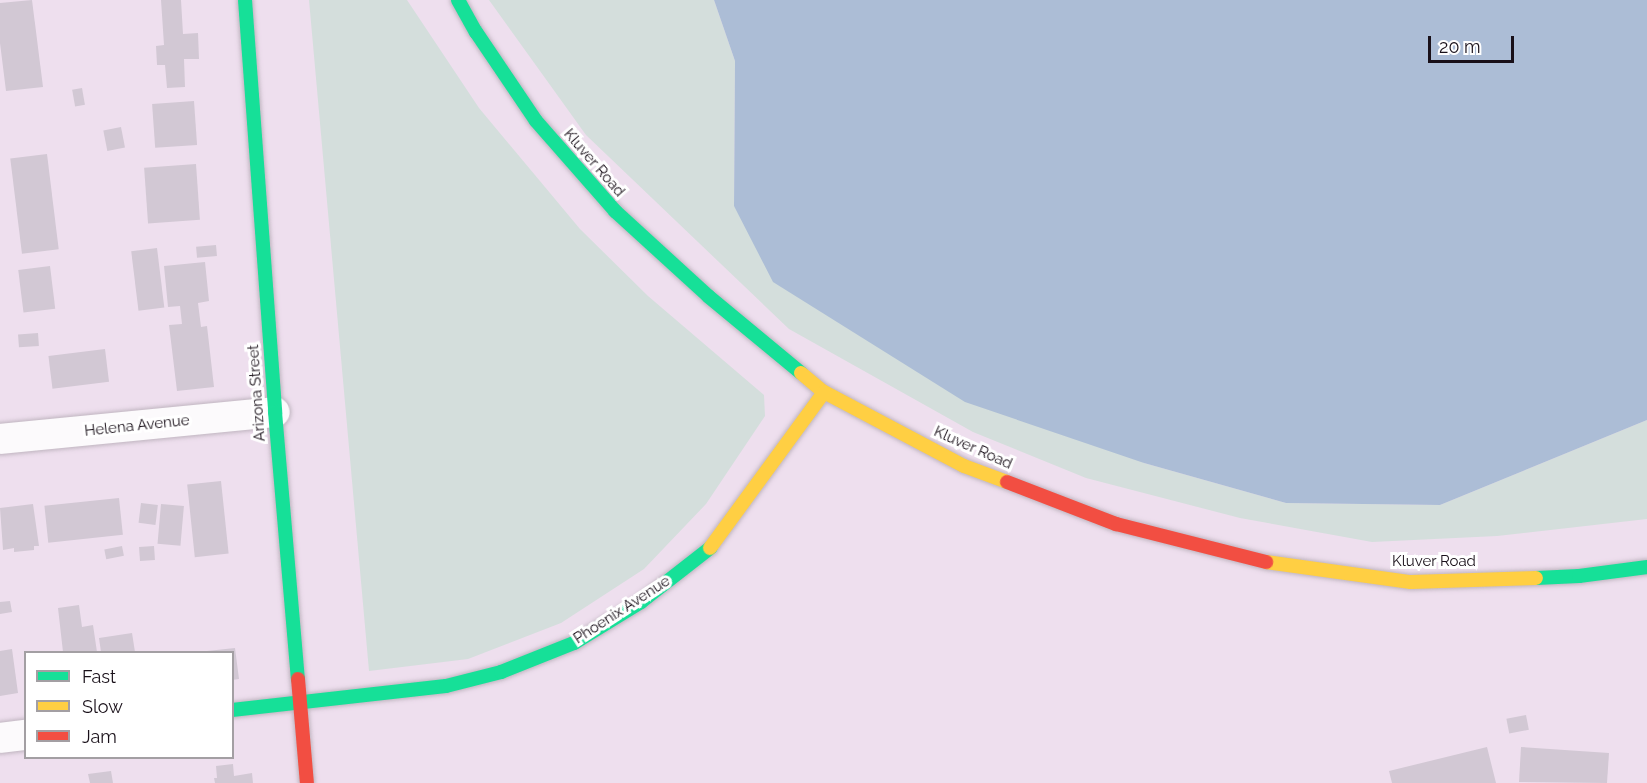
<!DOCTYPE html>
<html>
<head>
<meta charset="utf-8">
<style>
	body { margin:0 }
	#map { position:relative; width:1647px; height:783px; overflow:hidden; background:#eedfee; font-family:Raleway,sans-serif }
	div>[style] { position:absolute }
	.green>* { inset:0; background:#d4dedc }
	.water>* { inset:0; background:#acbdd6 }
	.building>* { inset:0; background:#d2c8d4; transform-origin:0 0 }
	.roads { filter:drop-shadow(0 0 2px #c0b5c0) drop-shadow(0 0 2px #c0b5c0) }
	.street>* { height:30px; margin:-15px; padding:0 15px; transform-origin:15px; border-radius:15px; background:#fcfafc }
	.fast>* { height:14px; margin:-7px; padding:0 7px; transform-origin:7px; border-radius:7px; background:#16e098 }
	.slow>* { height:14px; margin:-7px; padding:0 7px; transform-origin:7px; border-radius:7px; background:#ffcf43 }
	.jam>* { height:14px; margin:-7px; padding:0 7px; transform-origin:7px; border-radius:7px; background:#f24e42 }
	span { translate:-50% -50%; white-space:nowrap; text-align:center; line-height:1.15; -webkit-text-stroke:6px #fff; paint-order:stroke }
	.street-label { font-size:15px; color:#191019 }
	.legend { position:absolute; left:24px; top:651px; width:210px; height:108px; box-sizing:border-box; background:#fff; border:2px solid #a39fa3; margin:0; padding:8px 10px; list-style:none; font-size:18px; color:#191019 }
	.legend li { display:flex; align-items:center; gap:12px; height:30px }
	.legend b { width:30px; border:2px solid #a39fa3 }
	.scale { position:absolute; left:1428px; top:36px; width:86px; height:27px; box-sizing:border-box; border:3px solid #191019; border-top:0; padding-left:8px; font-size:18px; line-height:21px; white-space:nowrap; color:#191019; -webkit-text-stroke:4px #fff; paint-order:stroke }
</style>
</head>
<body>
<div id="map">
	<div class="green">
		<div style="clip-path:polygon(309px 0,407px 0,479px 108px,580px 229px,648px 296px,764px 395px,765px 416px,706px 504px,644px 569px,561px 623px,468px 659px,369px 671px)"></div>
		<div style="clip-path:polygon(489px 0,714px 0,735px 61px,734px 206px,1144px 463px,1286px 503px,1440px 505px,1647px 420px,1647px 519px,1497px 536px,1372px 542px,1240px 518px,1086px 478px,973px 432px,789px 329px,586px 135px)"></div>
	</div>
	<div class="water">
		<div style="clip-path:polygon(714px 0,1647px 0,1647px 420px,1440px 505px,1286px 503px,1144px 463px,965px 402px,773px 282px,734px 206px,735px 61px)"></div>
	</div>
	<div class="building">
		<div style="clip-path:polygon(32px 0,43px 87px,6px 91px,0 43px,0 3px)"></div>
		<div style="clip-path:polygon(161px 0,181px 0,183px 34px,198px 33px,199px 59px,184px 59px,185px 87px,167px 88px,165px 65px,157px 65px,156px 46px,164px 45px)"></div>
		<div style="left:82px;top:88px;width:17px;height:10px;rotate:80deg"></div>
		<div style="left:194px;top:101px;width:44px;height:42px;rotate:86deg"></div>
		<div style="left:121px;top:127px;width:21px;height:18px;rotate:79deg"></div>
		<div style="left:47px;top:154px;width:96px;height:37px;rotate:83deg"></div>
		<div style="left:196px;top:164px;width:56px;height:52px;rotate:86deg"></div>
		<div style="left:216px;top:245px;width:11px;height:20px;rotate:85deg"></div>
		<div style="left:157px;top:248px;width:60px;height:26px;rotate:83deg"></div>
		<div style="clip-path:polygon(205px 262px,209px 301px,198px 303px,201px 327px,207px 326px,214px 387px,177px 391px,169px 325px,182px 324px,180px 306px,168px 307px,164px 266px)"></div>
		<div style="left:50px;top:266px;width:43px;height:32px;rotate:83deg"></div>
		<div style="left:38px;top:333px;width:13px;height:20px;rotate:86deg"></div>
		<div style="left:105px;top:349px;width:33px;height:57px;rotate:83deg"></div>
		<div style="left:221px;top:481px;width:73px;height:34px;rotate:84deg"></div>
		<div style="left:119px;top:498px;width:37px;height:75px;rotate:84deg"></div>
		<div style="left:141px;top:503px;width:17px;height:20px;rotate:7deg"></div>
		<div style="clip-path:polygon(33px 504px,39px 546px,34px 546px,34px 550px,14px 552px,14px 548px,3px 550px,0 508px)"></div>
		<div style="left:161px;top:504px;width:23px;height:40px;rotate:5deg"></div>
		<div style="left:122px;top:546px;width:10px;height:18px;rotate:79deg"></div>
		<div style="left:154px;top:546px;width:14px;height:15px;rotate:86deg"></div>
		<div style="clip-path:polygon(10px 601px,12px 612px,0 614px,0 602px)"></div>
		<div style="clip-path:polygon(79px 605px,82px 627px,93px 625px,97px 652px,63px 652px,58px 608px)"></div>
		<div style="clip-path:polygon(132px 633px,135px 652px,101px 652px,99px 638px)"></div>
		<div style="clip-path:polygon(235px 648px,239px 679px,232px 680px,232px 652px,207px 651px)"></div>
		<div style="clip-path:polygon(12px 649px,18px 693px,0 696px,0 651px)"></div>
		<div style="left:1526px;top:715px;width:15px;height:20px;rotate:79deg"></div>
		<div style="clip-path:polygon(1487px 747px,1496px 783px,1392px 783px,1389px 771px)"></div>
		<div style="clip-path:polygon(1521px 747px,1609px 753px,1607px 783px,1519px 782px)"></div>
		<div style="clip-path:polygon(233px 764px,234px 776px,252px 773px,253px 783px,215px 783px,214px 778px,217px 778px,216px 766px)"></div>
		<div style="clip-path:polygon(111px 771px,113px 783px,90px 783px,88px 774px)"></div>
	</div>
	<div class="roads">
		<div class="street">
			<div style="left:0;top:439px;width:276px;rotate:-5.6deg"></div>
			<div style="left:0;top:738px;width:26px;rotate:-7deg"></div>
		</div>
		<div class="fast">
			<div style="left:245px;top:0;width:413px;rotate:85.8deg"></div>
			<div style="left:275px;top:412px;width:268px;rotate:85.1deg"></div>
			<div style="left:458px;top:0;width:37px;rotate:61deg"></div>
			<div style="left:476px;top:32px;width:107px;rotate:56deg"></div>
			<div style="left:536px;top:121px;width:120px;rotate:48.7deg"></div>
			<div style="left:615px;top:211px;width:126px;rotate:42.4deg"></div>
			<div style="left:708px;top:296px;width:121px;rotate:39.6deg"></div>
			<div style="left:1536px;top:578px;width:43px;rotate:-2.7deg"></div>
			<div style="left:1579px;top:576px;width:69px;rotate:-7.5deg"></div>
			<div style="left:232px;top:710px;width:215px;rotate:-6.4deg"></div>
			<div style="left:446px;top:686px;width:57px;rotate:-14.3deg"></div>
			<div style="left:501px;top:672px;width:79px;rotate:-21.7deg"></div>
			<div style="left:574px;top:643px;width:79px;rotate:-31.5deg"></div>
			<div style="left:641px;top:602px;width:88px;rotate:-38deg"></div>
		</div>
		<div class="slow">
			<div style="left:801px;top:373px;width:30px;rotate:40deg"></div>
			<div style="left:824px;top:392px;width:158px;rotate:27.9deg"></div>
			<div style="left:964px;top:466px;width:46px;rotate:20.4deg"></div>
			<div style="left:710px;top:548px;width:193px;rotate:-53.8deg"></div>
			<div style="left:1266px;top:562px;width:146px;rotate:7.9deg"></div>
			<div style="left:1411px;top:582px;width:125px;rotate:-1.8deg"></div>
		</div>
		<div class="jam">
			<div style="left:1007px;top:482px;width:117px;rotate:21.1deg"></div>
			<div style="left:1116px;top:524px;width:155px;rotate:14.2deg"></div>
			<div style="left:298px;top:679px;width:104px;rotate:85.1deg"></div>
		</div>
	</div>
	<div class="street-label">
		<span style="left:594px;top:163px;rotate:49deg">Kluver Road</span>
		<span style="left:257px;top:393px;rotate:-94deg">Arizona Street</span>
		<span style="left:137px;top:426px;rotate:-6deg">Helena Avenue</span>
		<span style="left:973px;top:448px;rotate:24deg">Kluver Road</span>
		<span style="left:1434px;top:562px">Kluver Road</span>
		<span style="left:622px;top:610px;rotate:-33deg">Phoenix Avenue</span>
	</div>
	<ul class="legend">
	<li><b style="height:8px;background:#16e098"></b>Fast</li>
	<li><b style="height:8px;background:#ffcf43"></b>Slow</li>
	<li><b style="height:8px;background:#f24e42"></b>Jam</li>
	</ul>
	<div class="scale">20 m</div>
</div>
</body>
</html>
